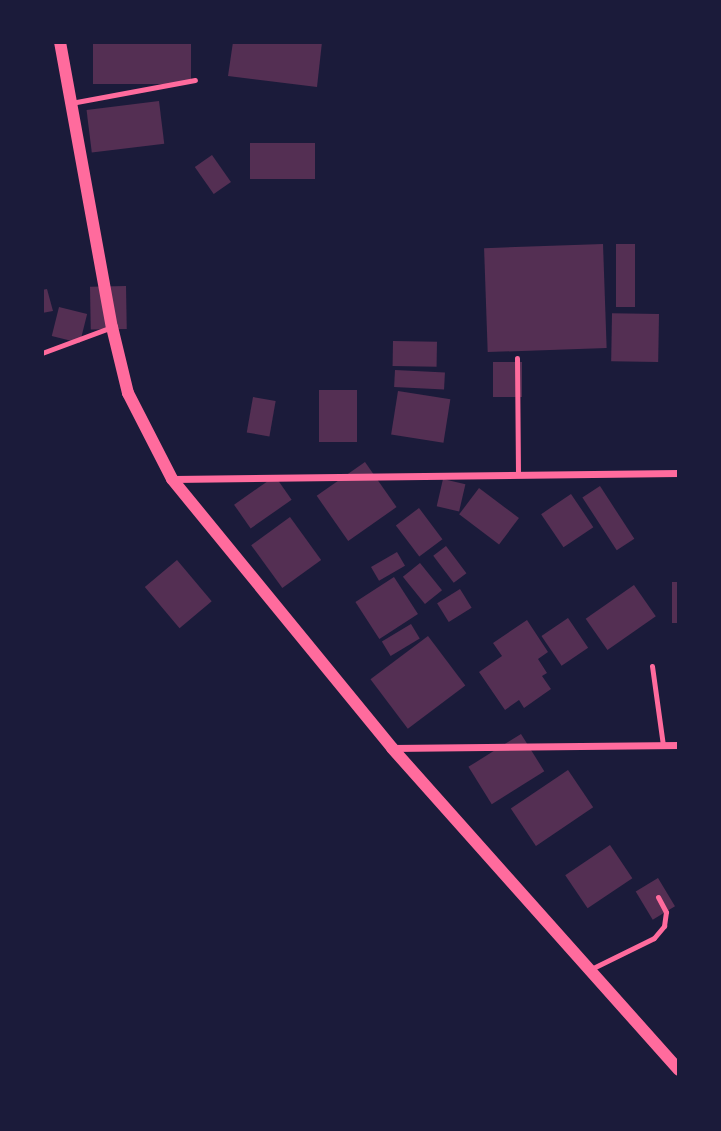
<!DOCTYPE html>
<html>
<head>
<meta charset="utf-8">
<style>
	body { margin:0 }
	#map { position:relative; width:721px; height:1131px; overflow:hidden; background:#1b1b3a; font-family:Overpass,sans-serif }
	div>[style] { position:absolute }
	.building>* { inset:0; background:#542f53; transform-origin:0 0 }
	.service>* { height:5px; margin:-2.5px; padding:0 2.5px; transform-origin:2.5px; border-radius:2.5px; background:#ff6b9d }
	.minor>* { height:7px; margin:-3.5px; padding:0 3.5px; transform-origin:3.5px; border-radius:3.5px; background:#ff6b9d }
	.tertiary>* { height:12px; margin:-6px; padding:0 6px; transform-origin:6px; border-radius:6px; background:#ff6b9d }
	span { translate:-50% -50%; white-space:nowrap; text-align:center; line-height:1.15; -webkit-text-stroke:5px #1b1b3a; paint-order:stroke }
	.frame { position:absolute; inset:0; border:44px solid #1b1b3a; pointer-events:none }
</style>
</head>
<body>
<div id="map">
	<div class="building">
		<div style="left:93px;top:42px;width:98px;height:42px"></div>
		<div style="clip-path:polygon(233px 42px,322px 42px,317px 87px,228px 76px)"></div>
		<div style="left:159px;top:101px;width:43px;height:73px;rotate:83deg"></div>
		<div style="left:250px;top:143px;width:65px;height:36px"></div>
		<div style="left:212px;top:155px;width:33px;height:21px;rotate:55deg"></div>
		<div style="left:603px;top:244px;width:104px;height:119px;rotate:88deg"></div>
		<div style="left:616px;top:244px;width:19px;height:63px"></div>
		<div style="left:126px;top:286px;width:43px;height:36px;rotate:89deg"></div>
		<div style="clip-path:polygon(47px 289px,53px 311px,42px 313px,42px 290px)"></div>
		<div style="left:59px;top:307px;width:29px;height:30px;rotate:14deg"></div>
		<div style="left:659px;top:314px;width:48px;height:47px;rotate:91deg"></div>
		<div style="left:393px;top:341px;width:44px;height:25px;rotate:1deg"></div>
		<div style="left:493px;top:362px;width:29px;height:35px"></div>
		<div style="left:395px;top:370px;width:50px;height:17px;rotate:3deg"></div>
		<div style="left:319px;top:390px;width:38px;height:52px"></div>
		<div style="left:398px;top:391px;width:53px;height:44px;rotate:9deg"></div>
		<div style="left:253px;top:397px;width:23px;height:36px;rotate:10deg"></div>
		<div style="left:365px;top:462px;width:55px;height:59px;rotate:55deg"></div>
		<div style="left:275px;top:476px;width:29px;height:50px;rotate:55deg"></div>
		<div style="left:443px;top:479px;width:23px;height:28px;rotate:13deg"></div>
		<div style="left:600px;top:486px;width:63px;height:21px;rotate:57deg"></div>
		<div style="left:479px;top:488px;width:50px;height:33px;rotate:37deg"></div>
		<div style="left:571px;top:494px;width:40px;height:36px;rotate:56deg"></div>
		<div style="left:419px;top:508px;width:39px;height:29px;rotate:53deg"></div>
		<div style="left:290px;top:517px;width:53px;height:48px;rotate:54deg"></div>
		<div style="left:446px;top:546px;width:34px;height:16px;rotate:53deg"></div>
		<div style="left:397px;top:552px;width:16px;height:30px;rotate:60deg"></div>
		<div style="left:177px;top:560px;width:54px;height:42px;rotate:50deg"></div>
		<div style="left:420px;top:563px;width:35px;height:22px;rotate:51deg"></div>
		<div style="left:394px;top:577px;width:44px;height:46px;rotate:57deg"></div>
		<div style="left:672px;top:582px;width:7px;height:41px"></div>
		<div style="left:634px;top:585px;width:38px;height:59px;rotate:55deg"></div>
		<div style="left:460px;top:589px;width:22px;height:27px;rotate:58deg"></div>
		<div style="left:568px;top:618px;width:36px;height:32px;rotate:56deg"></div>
		<div style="clip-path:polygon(527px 620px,548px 652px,538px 659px,547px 673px,542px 676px,551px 689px,524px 708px,519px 700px,505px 710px,479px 672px,502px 656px,493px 643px)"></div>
		<div style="left:411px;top:624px;width:17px;height:34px;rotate:59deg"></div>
		<div style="left:428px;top:636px;width:62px;height:72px;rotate:53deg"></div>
		<div style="left:521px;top:734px;width:44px;height:62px;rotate:58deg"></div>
		<div style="left:568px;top:770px;width:45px;height:69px;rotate:56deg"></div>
		<div style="left:610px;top:845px;width:40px;height:54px;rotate:56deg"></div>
		<div style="left:658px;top:878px;width:33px;height:26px;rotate:59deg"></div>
	</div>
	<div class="service">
		<div style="left:71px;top:103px;width:126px;rotate:-10.5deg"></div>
		<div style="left:42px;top:353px;width:75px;rotate:-20.4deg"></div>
		<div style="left:517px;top:358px;width:117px;rotate:89.5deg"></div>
		<div style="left:652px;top:666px;width:80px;rotate:82.1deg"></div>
		<div style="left:589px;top:970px;width:72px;rotate:-26.2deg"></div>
		<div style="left:654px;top:938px;width:16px;rotate:-50deg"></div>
		<div style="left:664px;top:926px;width:14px;rotate:-82deg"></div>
		<div style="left:666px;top:912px;width:17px;rotate:-118deg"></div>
	</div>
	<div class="minor">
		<div style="left:173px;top:479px;width:506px;rotate:-0.68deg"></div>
		<div style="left:392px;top:748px;width:287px;rotate:-0.6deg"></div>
	</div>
	<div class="tertiary">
		<div style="left:60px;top:42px;width:290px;rotate:79.7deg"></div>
		<div style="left:112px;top:327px;width:68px;rotate:76.4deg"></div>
		<div style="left:128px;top:393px;width:97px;rotate:62.9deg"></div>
		<div style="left:172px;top:479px;width:348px;rotate:50.7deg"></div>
		<div style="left:392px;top:748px;width:431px;rotate:48.3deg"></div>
	</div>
	<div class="frame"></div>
</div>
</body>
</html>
